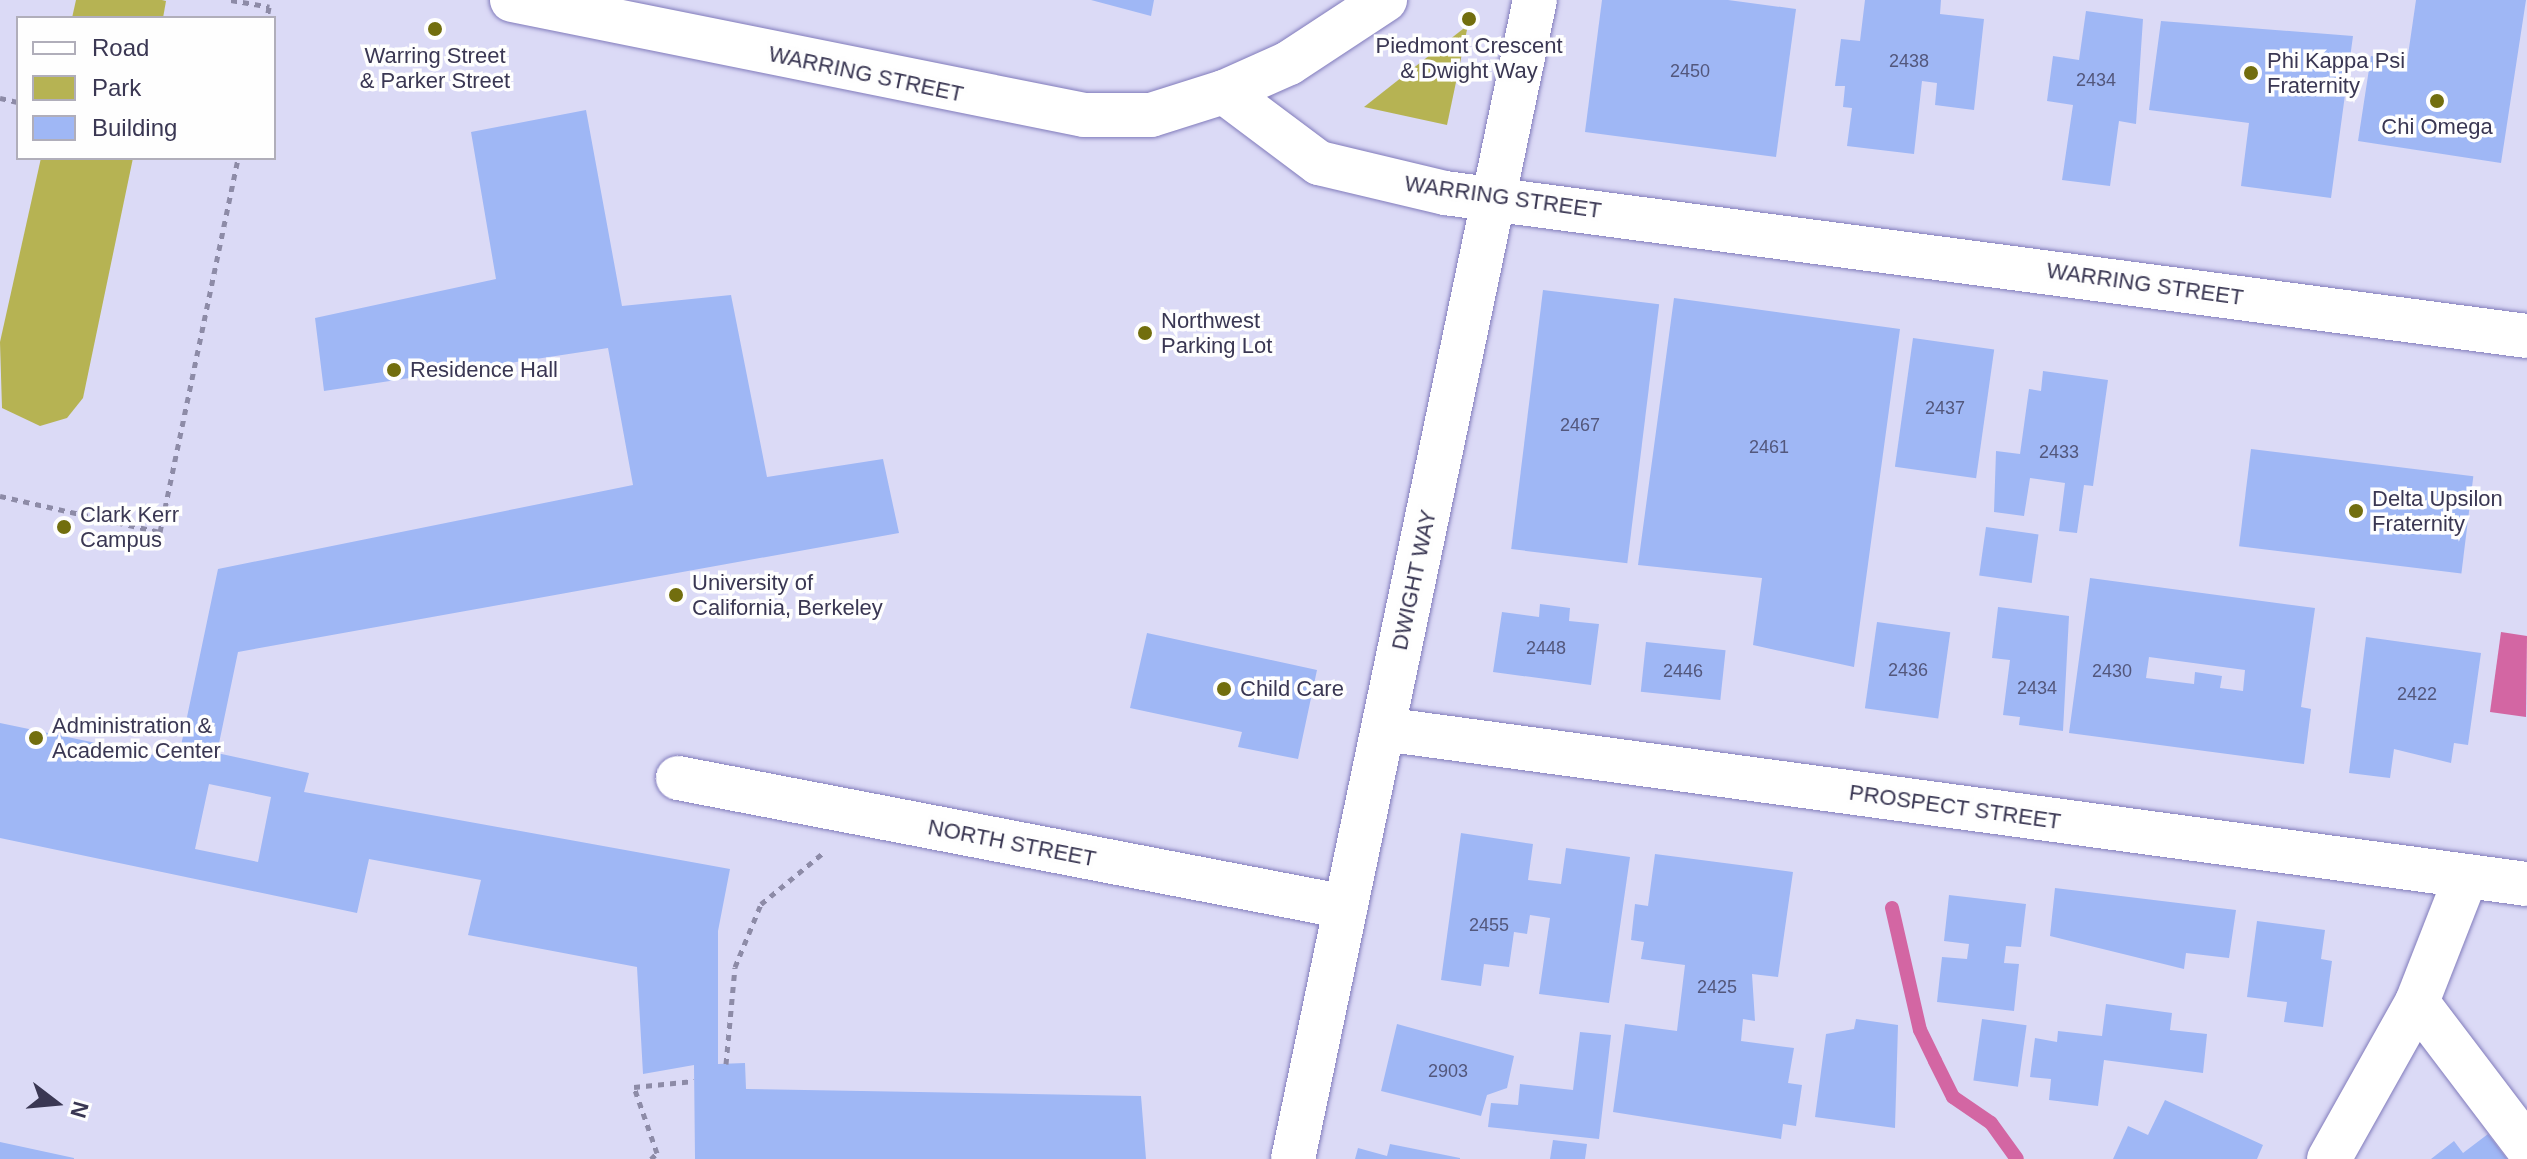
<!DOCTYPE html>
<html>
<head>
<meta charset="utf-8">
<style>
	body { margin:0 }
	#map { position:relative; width:2527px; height:1159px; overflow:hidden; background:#dbdaf6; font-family:Arial,sans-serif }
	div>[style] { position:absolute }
	.green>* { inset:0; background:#b6b353 }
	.water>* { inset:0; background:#d366a3 }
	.stream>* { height:14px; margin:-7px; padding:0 7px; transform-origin:7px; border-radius:7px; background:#d366a3 }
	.building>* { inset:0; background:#9fb7f5; transform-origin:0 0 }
	.path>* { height:5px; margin-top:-2.5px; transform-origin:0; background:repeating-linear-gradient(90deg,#8d8ba7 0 6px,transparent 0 12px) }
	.roads { filter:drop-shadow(0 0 2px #817bbb) drop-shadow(0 0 2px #817bbb) }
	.minor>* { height:44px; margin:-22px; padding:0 22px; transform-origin:22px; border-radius:22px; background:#fff }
	.tertiary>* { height:44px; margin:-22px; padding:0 22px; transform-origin:22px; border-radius:22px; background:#fff }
	.dots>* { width:22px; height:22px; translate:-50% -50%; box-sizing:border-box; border:4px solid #fefefe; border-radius:50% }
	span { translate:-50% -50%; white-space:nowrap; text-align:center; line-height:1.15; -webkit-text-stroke:7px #fefefe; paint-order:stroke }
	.number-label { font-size:18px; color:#53577c }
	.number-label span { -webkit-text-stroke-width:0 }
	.poi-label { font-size:22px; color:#3a3753 }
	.left { translate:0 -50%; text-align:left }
	.street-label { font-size:22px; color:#3a3753 }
	.legend { position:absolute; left:16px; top:16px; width:260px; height:144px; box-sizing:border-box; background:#fefefe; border:2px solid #b0aeba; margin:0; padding:10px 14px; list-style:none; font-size:24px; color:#3a3753 }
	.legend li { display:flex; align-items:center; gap:16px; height:40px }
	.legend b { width:40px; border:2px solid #b0aeba }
	.north { position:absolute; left:16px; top:1063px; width:80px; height:80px; -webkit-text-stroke:6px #fefefe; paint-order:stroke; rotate:106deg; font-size:22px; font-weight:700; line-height:32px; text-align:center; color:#3a3753 }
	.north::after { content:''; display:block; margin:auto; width:28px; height:36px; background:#3a3753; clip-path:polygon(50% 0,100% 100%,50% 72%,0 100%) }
</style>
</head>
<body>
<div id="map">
	<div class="green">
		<div style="clip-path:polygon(76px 0,162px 0,166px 1px,163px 18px,72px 18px)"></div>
		<div style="clip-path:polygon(1468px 25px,1447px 125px,1364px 107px)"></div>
		<div style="clip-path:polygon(41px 158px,133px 158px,83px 398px,67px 418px,40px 426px,2px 408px,0 342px)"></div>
	</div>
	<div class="water">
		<div style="clip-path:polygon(2501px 632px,2527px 636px,2526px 717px,2490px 712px)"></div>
	</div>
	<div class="stream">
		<div style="left:1892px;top:908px;width:125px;rotate:77.1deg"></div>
		<div style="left:1920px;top:1030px;width:34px;rotate:64deg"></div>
		<div style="left:1935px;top:1061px;width:40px;rotate:63.4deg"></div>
		<div style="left:1953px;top:1097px;width:46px;rotate:34.4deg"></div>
		<div style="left:1991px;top:1123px;width:44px;rotate:54.2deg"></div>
	</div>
	<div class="building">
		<div style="clip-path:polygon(1091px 0,1154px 0,1151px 16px)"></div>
		<div style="clip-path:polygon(1602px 0,1728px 0,1796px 9px,1776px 157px,1585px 132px)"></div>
		<div style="clip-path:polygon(1865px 0,1941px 0,1940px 14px,1984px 19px,1974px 110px,1935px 105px,1937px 83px,1922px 81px,1914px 154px,1847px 146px,1852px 108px,1843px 107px,1845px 86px,1835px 86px,1841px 39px,1860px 41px)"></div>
		<div style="clip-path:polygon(2416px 0,2526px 0,2501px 163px,2358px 141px,2371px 56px,2407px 62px)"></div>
		<div style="clip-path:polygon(2086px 11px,2143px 19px,2136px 124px,2119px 121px,2110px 186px,2062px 180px,2073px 105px,2047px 101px,2053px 56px,2079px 60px)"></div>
		<div style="clip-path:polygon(2161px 21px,2353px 36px,2331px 198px,2241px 186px,2249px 123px,2149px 110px)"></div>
		<div style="clip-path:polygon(evenodd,586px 110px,622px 306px,731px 295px,767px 477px,883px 459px,899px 533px,238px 652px,217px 753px,309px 773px,304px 792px,730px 869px,718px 931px,718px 1064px,745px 1063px,746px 1089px,1141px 1096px,1146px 1159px,695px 1159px,694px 1065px,643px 1074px,637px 967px,468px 935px,481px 880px,369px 859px,357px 913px,0 838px,0 723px,178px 760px,218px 569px,633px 485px,608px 348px,324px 391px,315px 318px,496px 279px,471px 132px,586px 110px,209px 784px,271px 797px,258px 862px,195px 849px,209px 784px)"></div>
		<div style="left:1543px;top:290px;width:117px;height:261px;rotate:7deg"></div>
		<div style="clip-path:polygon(1674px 298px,1900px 329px,1854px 667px,1753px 645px,1762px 578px,1638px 565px)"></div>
		<div style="left:1913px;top:338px;width:82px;height:130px;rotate:8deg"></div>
		<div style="clip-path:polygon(2043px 371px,2108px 380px,2093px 486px,2084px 485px,2077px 533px,2059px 531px,2065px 483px,2030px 478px,2024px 516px,1994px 512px,1996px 451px,2020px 454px,2029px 389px,2041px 391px)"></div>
		<div style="left:2251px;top:449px;width:224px;height:98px;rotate:7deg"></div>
		<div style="left:1986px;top:527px;width:53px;height:49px;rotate:8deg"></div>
		<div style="clip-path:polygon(evenodd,2090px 578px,2315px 608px,2301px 707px,2311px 709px,2304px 764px,2069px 733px,2090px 578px,2149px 657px,2245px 670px,2243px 691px,2220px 688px,2222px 676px,2195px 672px,2194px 684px,2146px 678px,2149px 657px)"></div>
		<div style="clip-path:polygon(1540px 604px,1570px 608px,1569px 621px,1599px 624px,1591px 685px,1493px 672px,1502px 612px,1539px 617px)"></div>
		<div style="clip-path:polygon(1998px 607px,2069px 616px,2063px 731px,2019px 725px,2020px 717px,2003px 715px,2010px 660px,1992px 658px)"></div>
		<div style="left:1877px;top:622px;width:74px;height:87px;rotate:8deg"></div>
		<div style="clip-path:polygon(1147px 633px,1317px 670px,1298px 759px,1238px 747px,1242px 732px,1130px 708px)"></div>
		<div style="clip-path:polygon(2366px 637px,2481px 653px,2468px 745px,2454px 743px,2451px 763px,2394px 749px,2390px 778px,2349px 773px)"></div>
		<div style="left:1646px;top:642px;width:80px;height:50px;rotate:6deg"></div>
		<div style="clip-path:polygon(1461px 833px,1533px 844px,1528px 880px,1561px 884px,1566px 848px,1630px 857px,1609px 1003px,1539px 994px,1550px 918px,1530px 915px,1527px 934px,1514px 932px,1509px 967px,1484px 964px,1481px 986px,1441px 980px)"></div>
		<div style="clip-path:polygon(1655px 854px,1793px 872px,1778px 977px,1752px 974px,1755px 1021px,1743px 1019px,1741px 1041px,1794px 1048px,1788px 1083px,1802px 1085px,1796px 1126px,1783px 1124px,1781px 1139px,1613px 1112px,1625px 1024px,1677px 1031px,1685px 965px,1641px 959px,1644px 942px,1631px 940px,1635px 904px,1648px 906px)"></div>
		<div style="clip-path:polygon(2055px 888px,2236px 910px,2229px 958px,2186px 953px,2184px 969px,2050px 936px)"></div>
		<div style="clip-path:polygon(1949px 895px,2026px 904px,2021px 947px,2006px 946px,2004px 963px,2019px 964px,2014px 1011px,1937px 1002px,1942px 957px,1967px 959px,1969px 944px,1944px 941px)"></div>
		<div style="clip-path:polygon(2257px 921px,2325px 930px,2321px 959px,2332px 961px,2323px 1027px,2284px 1022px,2287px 1002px,2247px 997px)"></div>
		<div style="clip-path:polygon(2106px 1004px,2172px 1013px,2170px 1030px,2207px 1034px,2203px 1073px,2104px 1060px,2098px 1106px,2049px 1100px,2051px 1079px,2030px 1077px,2035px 1038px,2057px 1042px,2058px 1031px,2102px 1036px)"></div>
		<div style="clip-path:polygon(1856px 1019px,1898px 1025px,1895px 1128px,1815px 1117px,1826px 1034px,1854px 1029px)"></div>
		<div style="left:1982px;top:1019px;width:45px;height:62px;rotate:8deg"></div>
		<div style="clip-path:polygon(1397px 1024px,1514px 1056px,1507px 1088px,1487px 1095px,1481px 1116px,1381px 1091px)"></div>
		<div style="clip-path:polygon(1580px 1032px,1611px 1035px,1599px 1139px,1488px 1127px,1491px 1103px,1518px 1105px,1520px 1084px,1573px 1090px)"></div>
		<div style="clip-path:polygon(2165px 1100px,2263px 1145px,2257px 1159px,2113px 1159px,2128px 1126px,2148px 1135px)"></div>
		<div style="clip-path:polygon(2488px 1134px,2507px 1159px,2431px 1159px,2454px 1141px,2463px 1153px)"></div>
		<div style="clip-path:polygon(1553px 1140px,1587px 1144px,1585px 1159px,1550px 1159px)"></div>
		<div style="clip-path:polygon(0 1142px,74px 1158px,74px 1159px,0 1159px)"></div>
		<div style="clip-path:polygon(1390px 1144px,1460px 1158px,1460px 1159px,1355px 1159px,1358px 1148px,1387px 1156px)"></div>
	</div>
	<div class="path">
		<div style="left:231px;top:0;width:39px;rotate:10deg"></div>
		<div style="left:269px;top:7px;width:11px;rotate:100deg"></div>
		<div style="left:0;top:98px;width:18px;rotate:13deg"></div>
		<div style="left:0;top:496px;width:164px;rotate:12.7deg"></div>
		<div style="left:160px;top:532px;width:382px;rotate:-78.2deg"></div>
		<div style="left:726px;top:1064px;width:97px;rotate:-84.7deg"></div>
		<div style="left:735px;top:967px;width:68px;rotate:-67.6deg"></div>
		<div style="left:761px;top:904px;width:82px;rotate:-39.5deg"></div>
		<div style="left:651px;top:1159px;width:8px;rotate:-45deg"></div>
		<div style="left:657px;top:1153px;width:70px;rotate:-109.2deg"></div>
		<div style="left:634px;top:1087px;width:60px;rotate:-5.7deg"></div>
	</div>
	<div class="roads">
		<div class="minor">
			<div style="left:1224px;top:92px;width:119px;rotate:36.8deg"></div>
			<div style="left:1319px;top:163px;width:130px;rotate:13.4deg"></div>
			<div style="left:1445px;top:193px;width:1091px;rotate:7.53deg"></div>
			<div style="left:678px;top:778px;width:680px;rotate:10.93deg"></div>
			<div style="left:2417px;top:1002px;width:182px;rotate:52.8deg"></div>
			<div style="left:1293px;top:1159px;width:1184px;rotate:-78.21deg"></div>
			<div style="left:2329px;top:1159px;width:180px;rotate:-60.7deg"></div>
			<div style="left:2417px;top:1002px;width:134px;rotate:-68.6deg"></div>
		</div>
		<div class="tertiary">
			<div style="left:512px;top:0;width:583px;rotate:11.37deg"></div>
			<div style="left:1084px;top:115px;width:67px"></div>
			<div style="left:1151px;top:115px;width:77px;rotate:-17.5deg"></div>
			<div style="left:1224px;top:92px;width:71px;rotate:-24deg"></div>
			<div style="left:1289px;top:63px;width:115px;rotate:-33.3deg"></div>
			<div style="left:1383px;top:729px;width:1154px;rotate:7.72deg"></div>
		</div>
	</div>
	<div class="dots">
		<div style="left:1469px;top:19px;background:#726e0e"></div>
		<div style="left:435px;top:29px;background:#726e0e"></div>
		<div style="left:2251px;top:73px;background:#726e0e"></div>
		<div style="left:2437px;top:101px;background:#726e0e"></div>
		<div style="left:1145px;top:333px;background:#726e0e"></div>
		<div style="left:394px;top:370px;background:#726e0e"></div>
		<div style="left:2356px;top:511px;background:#726e0e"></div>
		<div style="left:64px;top:527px;background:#726e0e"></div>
		<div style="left:676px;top:595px;background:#726e0e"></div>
		<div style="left:1224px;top:689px;background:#726e0e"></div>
		<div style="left:36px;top:738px;background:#726e0e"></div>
	</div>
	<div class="number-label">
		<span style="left:1909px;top:61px">2438</span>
		<span style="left:1690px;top:71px">2450</span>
		<span style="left:2096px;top:80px">2434</span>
		<span style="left:1945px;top:408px">2437</span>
		<span style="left:1580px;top:425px">2467</span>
		<span style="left:1769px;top:447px">2461</span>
		<span style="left:2059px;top:452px">2433</span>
		<span style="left:1546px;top:648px">2448</span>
		<span style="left:1908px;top:670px">2436</span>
		<span style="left:1683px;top:671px">2446</span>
		<span style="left:2112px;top:671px">2430</span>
		<span style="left:2037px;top:688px">2434</span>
		<span style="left:2417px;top:694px">2422</span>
		<span style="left:1489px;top:925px">2455</span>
		<span style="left:1717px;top:987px">2425</span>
		<span style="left:1448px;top:1071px">2903</span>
	</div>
	<div class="poi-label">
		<span style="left:1469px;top:58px">Piedmont Crescent<br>&amp; Dwight Way</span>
		<span style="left:435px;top:68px">Warring Street<br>&amp; Parker Street</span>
		<span class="left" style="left:2267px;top:73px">Phi Kappa Psi<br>Fraternity</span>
		<span style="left:2437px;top:127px">Chi Omega</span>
		<span class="left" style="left:1161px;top:333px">Northwest<br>Parking Lot</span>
		<span class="left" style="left:410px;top:370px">Residence Hall</span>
		<span class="left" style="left:2372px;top:511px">Delta Upsilon<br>Fraternity</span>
		<span class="left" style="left:80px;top:527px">Clark Kerr<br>Campus</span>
		<span class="left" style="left:692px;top:595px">University of<br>California, Berkeley</span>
		<span class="left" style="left:1240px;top:689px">Child Care</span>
		<span class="left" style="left:52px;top:738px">Administration &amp;<br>Academic Center</span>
	</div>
	<div class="street-label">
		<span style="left:866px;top:74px;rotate:12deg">WARRING STREET</span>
		<span style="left:1503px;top:197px;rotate:8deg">WARRING STREET</span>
		<span style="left:2145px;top:284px;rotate:8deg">WARRING STREET</span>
		<span style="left:1414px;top:580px;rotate:-78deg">DWIGHT WAY</span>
		<span style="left:1955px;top:807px;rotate:8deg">PROSPECT STREET</span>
		<span style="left:1012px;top:843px;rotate:11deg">NORTH STREET</span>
	</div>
	<ul class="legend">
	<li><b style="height:10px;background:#fff"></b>Road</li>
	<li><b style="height:22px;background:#b6b353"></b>Park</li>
	<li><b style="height:22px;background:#9fb7f5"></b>Building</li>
	</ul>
	<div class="north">N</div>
</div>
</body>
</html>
